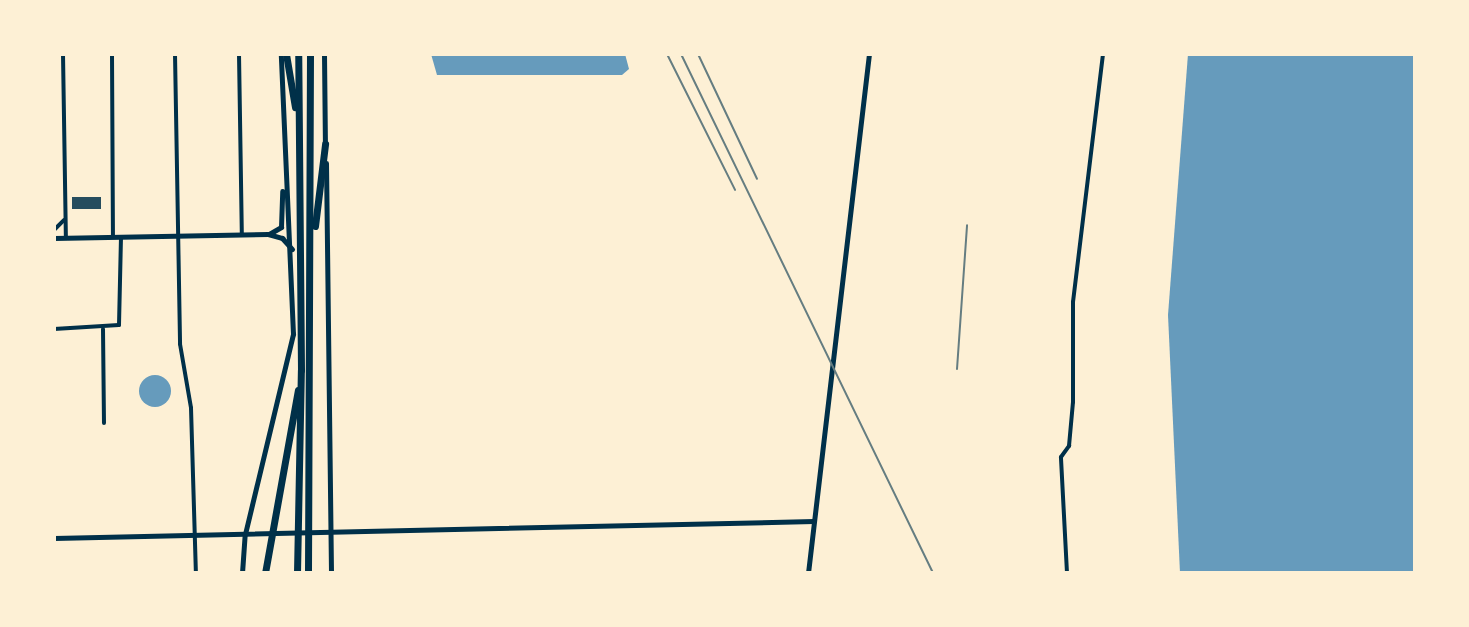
<!DOCTYPE html>
<html>
<head>
<meta charset="utf-8">
<style>
	body { margin:0 }
	#map { position:relative; width:1469px; height:627px; overflow:hidden; background:#fdf0d5; font-family:Poppins,sans-serif }
	div>[style] { position:absolute }
	.water>* { inset:0; background:#669bbc }
	.round { border-radius:50% }
	.building>* { inset:0; background:#264d5e; transform-origin:0 0 }
	.minor>* { height:4px; margin:-2px; padding:0 2px; transform-origin:2px; border-radius:2px; background:#003049 }
	.tertiary>* { height:5px; margin:-2.5px; padding:0 2.5px; transform-origin:2.5px; border-radius:2.5px; background:#003049 }
	.motorway>* { height:7px; margin:-3.5px; padding:0 3.5px; transform-origin:3.5px; border-radius:3.5px; background:#003049 }
	.rail>* { height:2px; margin:-1px; padding:0 1px; transform-origin:1px; border-radius:1px; background:#657d81 }
	span { translate:-50% -50%; white-space:nowrap; text-align:center; line-height:1.15; -webkit-text-stroke:6px #fdf0d5; paint-order:stroke }
	.frame { position:absolute; inset:0; border:56px solid #fdf0d5; pointer-events:none }
</style>
</head>
<body>
<div id="map">
	<div class="water">
		<div style="clip-path:polygon(431px 54px,625px 54px,629px 69px,622px 75px,437px 75px)"></div>
		<div style="clip-path:polygon(1188px 54px,1415px 54px,1415px 573px,1180px 573px,1168px 315px)"></div>
		<div class="round" style="left:139px;top:375px;width:32px;height:32px"></div>
	</div>
	<div class="building">
		<div style="left:72px;top:197px;width:29px;height:12px"></div>
	</div>
	<div class="minor">
		<div style="left:63px;top:54px;width:184px;rotate:89.1deg"></div>
		<div style="left:112px;top:54px;width:183px;rotate:89.7deg"></div>
		<div style="left:175px;top:54px;width:290px;rotate:89deg"></div>
		<div style="left:180px;top:344px;width:65px;rotate:80.2deg"></div>
		<div style="left:191px;top:408px;width:165px;rotate:88.3deg"></div>
		<div style="left:239px;top:54px;width:181px;rotate:89.1deg"></div>
		<div style="left:54px;top:230px;width:14px;rotate:-45deg"></div>
		<div style="left:54px;top:329px;width:65px;rotate:-3.5deg"></div>
		<div style="left:119px;top:325px;width:88px;rotate:-88.7deg"></div>
		<div style="left:103px;top:329px;width:94px;rotate:89.4deg"></div>
		<div style="left:1067px;top:573px;width:116px;rotate:-93deg"></div>
		<div style="left:1061px;top:457px;width:14px;rotate:-54deg"></div>
		<div style="left:1069px;top:446px;width:44px;rotate:-84.8deg"></div>
		<div style="left:1073px;top:402px;width:100px;rotate:-90deg"></div>
		<div style="left:1073px;top:302px;width:250px;rotate:-83.1deg"></div>
	</div>
	<div class="tertiary">
		<div style="left:324px;top:54px;width:91px;rotate:89.4deg"></div>
		<div style="left:326px;top:163px;width:410px;rotate:89.3deg"></div>
		<div style="left:269px;top:234px;width:14px;rotate:-30deg"></div>
		<div style="left:281px;top:227px;width:36px;rotate:-88deg"></div>
		<div style="left:54px;top:238px;width:214px;rotate:-1.1deg"></div>
		<div style="left:268px;top:234px;width:15px;rotate:16deg"></div>
		<div style="left:282px;top:238px;width:15px;rotate:48deg"></div>
		<div style="left:54px;top:538px;width:760px;rotate:-1.28deg"></div>
		<div style="left:242px;top:573px;width:39px;rotate:-86deg"></div>
		<div style="left:245px;top:534px;width:206px;rotate:-76.5deg"></div>
		<div style="left:293px;top:334px;width:280px;rotate:-92.5deg"></div>
		<div style="left:808px;top:573px;width:523px;rotate:-83.3deg"></div>
	</div>
	<div class="motorway">
		<div style="left:286px;top:54px;width:54px;rotate:80.4deg"></div>
		<div style="left:315px;top:226px;width:83px;rotate:-83deg"></div>
		<div style="left:265px;top:573px;width:186px;rotate:-79.8deg"></div>
		<div style="left:297px;top:573px;width:203px;rotate:-88.9deg"></div>
		<div style="left:301px;top:370px;width:316px;rotate:-90.5deg"></div>
		<div style="left:308px;top:573px;width:519px;rotate:-89.78deg"></div>
	</div>
	<div class="rail">
		<div style="left:667px;top:54px;width:152px;rotate:63.4deg"></div>
		<div style="left:681px;top:54px;width:577px;rotate:64.1deg"></div>
		<div style="left:698px;top:54px;width:138px;rotate:64.7deg"></div>
		<div style="left:957px;top:369px;width:144px;rotate:-86deg"></div>
	</div>
	<div class="frame"></div>
</div>
</body>
</html>
